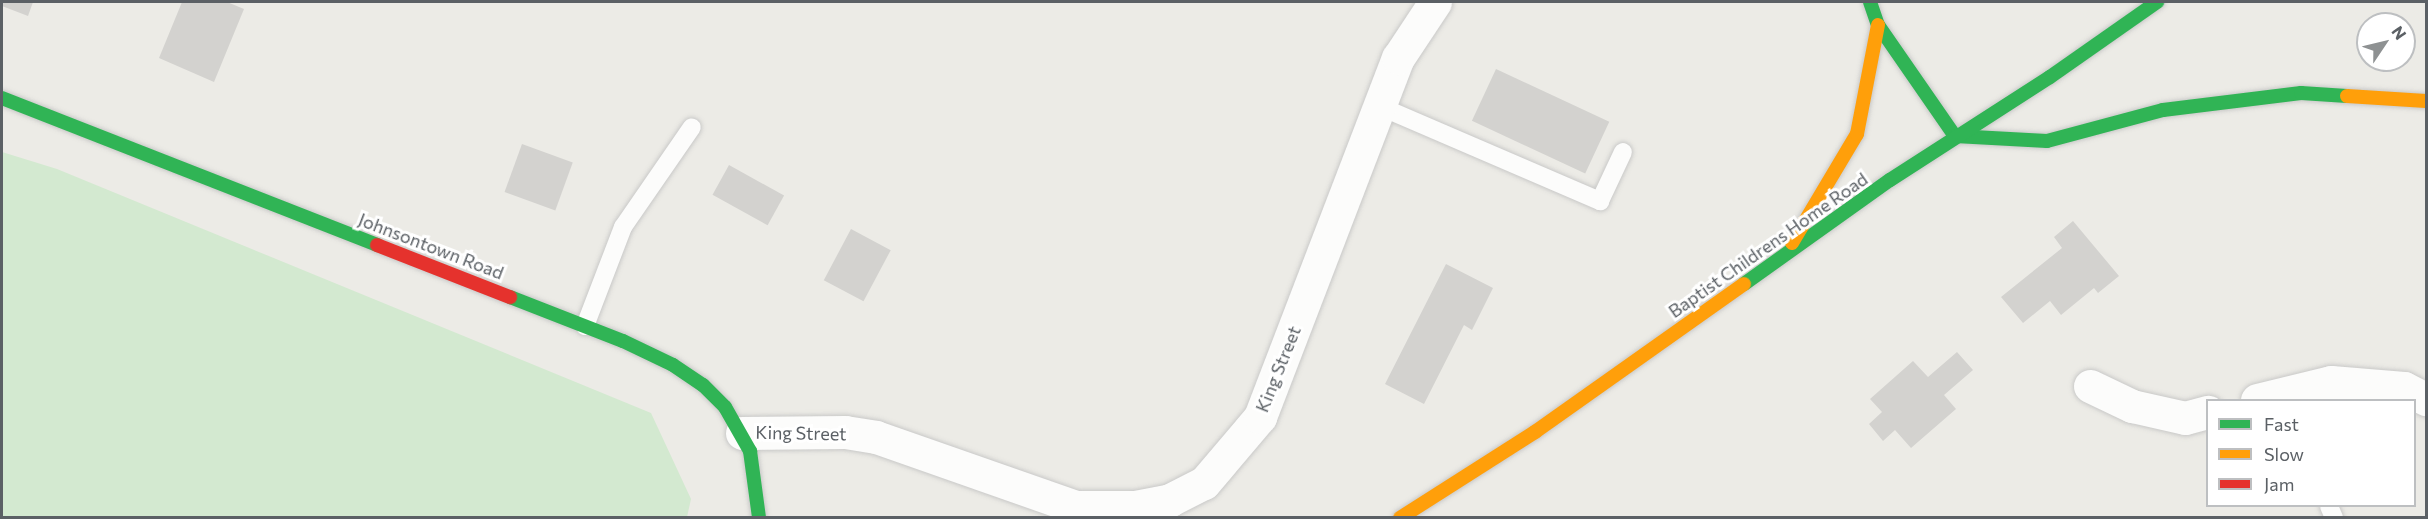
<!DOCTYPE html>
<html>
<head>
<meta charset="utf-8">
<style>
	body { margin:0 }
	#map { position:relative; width:2428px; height:519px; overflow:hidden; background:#ecebe6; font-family:Commissioner,sans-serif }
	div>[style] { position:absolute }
	.green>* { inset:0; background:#d3e9d0 }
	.building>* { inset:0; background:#d3d2cf; transform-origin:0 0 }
	.roads { filter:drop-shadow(0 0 2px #c9c9c8) drop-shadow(0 0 2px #c9c9c8) }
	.lane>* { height:18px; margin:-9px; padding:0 9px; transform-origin:9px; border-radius:9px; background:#fcfcfb }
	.street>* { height:33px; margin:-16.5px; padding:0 16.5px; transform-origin:16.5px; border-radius:16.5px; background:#fcfcfb }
	.fast>* { height:14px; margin:-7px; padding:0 7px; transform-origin:7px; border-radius:7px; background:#30b455 }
	.slow>* { height:14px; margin:-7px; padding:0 7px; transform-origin:7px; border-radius:7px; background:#ff9f0a }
	.jam>* { height:14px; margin:-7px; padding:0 7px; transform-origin:7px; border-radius:7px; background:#e5322d }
	span { translate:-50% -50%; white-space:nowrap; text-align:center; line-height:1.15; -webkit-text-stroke:6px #fff; paint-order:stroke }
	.street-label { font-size:18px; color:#5b6065 }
	.frame { position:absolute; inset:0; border:3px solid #5b6065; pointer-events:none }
	.legend { position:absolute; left:2206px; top:399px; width:210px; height:108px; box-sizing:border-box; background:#fff; border:2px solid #bdbfc1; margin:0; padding:8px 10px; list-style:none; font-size:18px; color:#5b6065 }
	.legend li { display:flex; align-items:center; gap:12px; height:30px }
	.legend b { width:30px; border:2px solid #bdbfc1 }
	.north { position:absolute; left:2356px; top:12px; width:60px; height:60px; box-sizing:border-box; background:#fff; border:2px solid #bdbfc1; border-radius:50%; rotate:55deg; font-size:16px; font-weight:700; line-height:24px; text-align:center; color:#5b6065 }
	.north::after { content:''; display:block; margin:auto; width:21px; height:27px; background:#8e9192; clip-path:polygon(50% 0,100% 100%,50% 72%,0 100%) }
</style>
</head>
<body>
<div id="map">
	<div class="green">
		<div style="clip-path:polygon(2px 152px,57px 169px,651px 413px,691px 499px,687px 517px,2px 517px)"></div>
	</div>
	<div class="building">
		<div style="clip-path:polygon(2px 2px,33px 2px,28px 16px,2px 6px)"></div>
		<div style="clip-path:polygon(182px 2px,227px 2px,244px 9px,214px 82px,159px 58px)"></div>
		<div style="left:1496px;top:69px;width:125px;height:57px;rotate:25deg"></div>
		<div style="left:522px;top:144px;width:54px;height:51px;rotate:20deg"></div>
		<div style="left:729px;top:165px;width:63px;height:34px;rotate:29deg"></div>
		<div style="clip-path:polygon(2073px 221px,2119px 276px,2098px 293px,2094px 288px,2061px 315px,2050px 301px,2023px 323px,2001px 297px,2062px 248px,2054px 237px)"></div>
		<div style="left:851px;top:229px;width:45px;height:58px;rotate:28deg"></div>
		<div style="clip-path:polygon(1446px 264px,1493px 288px,1472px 330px,1464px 325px,1424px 404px,1385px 384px)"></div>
		<div style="clip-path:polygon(1957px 352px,1973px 370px,1944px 395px,1956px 409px,1911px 448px,1895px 430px,1883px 441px,1869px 424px,1882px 412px,1870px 399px,1913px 361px,1928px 377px)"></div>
	</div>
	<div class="roads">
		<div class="lane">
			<div style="left:1379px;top:106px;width:241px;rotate:23.3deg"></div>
			<div style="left:1600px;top:201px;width:54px;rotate:-64.9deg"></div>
			<div style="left:585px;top:326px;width:106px;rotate:-69deg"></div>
			<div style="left:623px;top:227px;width:121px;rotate:-55.4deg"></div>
			<div style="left:2329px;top:506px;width:13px;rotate:67deg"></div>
		</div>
		<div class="street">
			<div style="left:2090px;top:386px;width:47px;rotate:25.5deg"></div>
			<div style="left:2132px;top:406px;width:54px;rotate:12.8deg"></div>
			<div style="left:2185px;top:418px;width:24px;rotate:-15deg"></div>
			<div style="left:2257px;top:400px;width:76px;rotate:-13.7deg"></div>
			<div style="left:2331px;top:382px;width:73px;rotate:4.7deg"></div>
			<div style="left:2404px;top:388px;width:25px;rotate:27deg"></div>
			<div style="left:742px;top:433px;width:103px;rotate:-0.6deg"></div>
			<div style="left:845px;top:432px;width:31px;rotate:9deg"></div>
			<div style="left:876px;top:437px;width:212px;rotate:19.3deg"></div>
			<div style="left:1076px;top:507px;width:59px"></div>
			<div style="left:1135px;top:507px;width:36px;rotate:-11deg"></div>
			<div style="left:1170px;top:500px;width:38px;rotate:-27deg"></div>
			<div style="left:1204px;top:483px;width:87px;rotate:-49.7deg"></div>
			<div style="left:1260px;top:417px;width:385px;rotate:-69deg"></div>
			<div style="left:1398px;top:58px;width:67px;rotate:-56.5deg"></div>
		</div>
		<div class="fast">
			<div style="left:1870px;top:2px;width:24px;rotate:71deg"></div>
			<div style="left:1878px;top:25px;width:135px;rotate:55.3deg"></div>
			<div style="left:2px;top:98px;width:403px;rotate:21.4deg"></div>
			<div style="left:1955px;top:136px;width:92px;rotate:3.1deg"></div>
			<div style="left:2047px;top:141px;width:120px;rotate:-15deg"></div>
			<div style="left:2163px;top:110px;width:139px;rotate:-7deg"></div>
			<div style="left:2301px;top:93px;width:46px;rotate:3.7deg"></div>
			<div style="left:1744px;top:284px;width:179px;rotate:-35.5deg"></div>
			<div style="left:1890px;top:180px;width:190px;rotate:-32.8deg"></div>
			<div style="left:2050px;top:77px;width:131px;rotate:-35deg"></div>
			<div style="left:510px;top:297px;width:121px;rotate:21.3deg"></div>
			<div style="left:623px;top:341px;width:55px;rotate:25.6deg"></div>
			<div style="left:673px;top:365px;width:36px;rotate:34deg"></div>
			<div style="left:703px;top:385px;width:31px;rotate:45deg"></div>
			<div style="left:725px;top:407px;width:51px;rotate:60.4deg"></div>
			<div style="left:750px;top:451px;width:68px;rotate:82.3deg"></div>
		</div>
		<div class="slow">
			<div style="left:2347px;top:96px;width:79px;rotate:3.6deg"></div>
			<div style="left:1792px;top:243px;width:127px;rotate:-59.2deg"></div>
			<div style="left:1857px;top:134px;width:111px;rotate:-79.1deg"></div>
			<div style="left:1400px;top:518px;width:160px;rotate:-32.5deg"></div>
			<div style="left:1535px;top:432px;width:256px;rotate:-35.3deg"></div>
		</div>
		<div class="jam">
			<div style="left:377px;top:245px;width:143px;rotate:21.4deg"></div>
		</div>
	</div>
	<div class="street-label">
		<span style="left:1768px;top:245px;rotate:-35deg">Baptist Childrens Home Road</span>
		<span style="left:431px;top:246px;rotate:21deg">Johnsontown Road</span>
		<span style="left:1278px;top:369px;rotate:-68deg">King Street</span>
		<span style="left:801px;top:433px;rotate:1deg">King Street</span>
	</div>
	<div class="frame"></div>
	<ul class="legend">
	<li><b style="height:8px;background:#30b455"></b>Fast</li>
	<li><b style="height:8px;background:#ff9f0a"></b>Slow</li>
	<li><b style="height:8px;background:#e5322d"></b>Jam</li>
	</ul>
	<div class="north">N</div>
</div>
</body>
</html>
